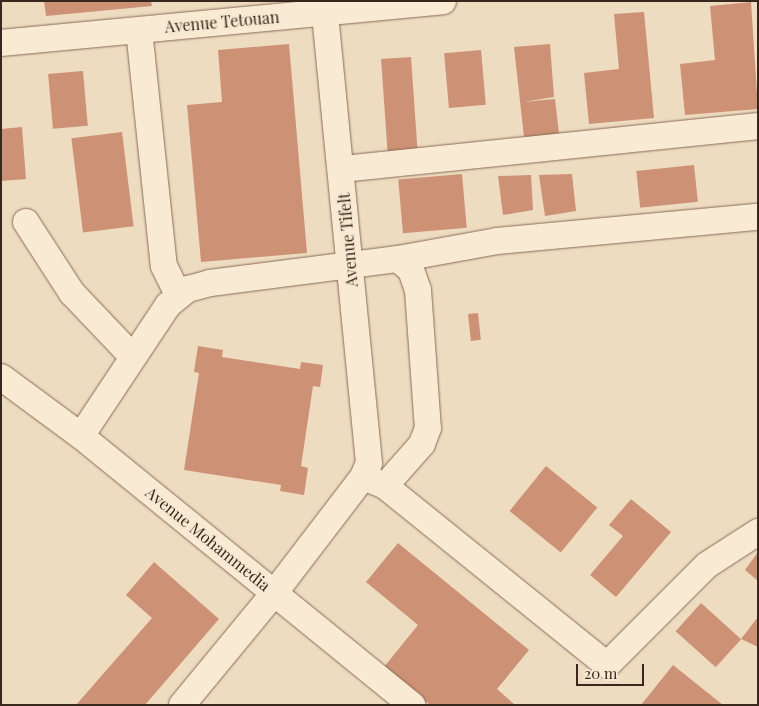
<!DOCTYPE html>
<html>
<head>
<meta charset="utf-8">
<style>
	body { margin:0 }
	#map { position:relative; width:759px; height:706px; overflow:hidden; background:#eedcc0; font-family:"Playfair Display",serif }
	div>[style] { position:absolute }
	.building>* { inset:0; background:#cd9176; transform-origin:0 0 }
	.roads { filter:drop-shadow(0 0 1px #886c58) drop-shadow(0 0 1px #886c58) }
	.minor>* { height:26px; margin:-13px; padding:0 13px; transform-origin:13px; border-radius:13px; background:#f9ead4 }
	span { translate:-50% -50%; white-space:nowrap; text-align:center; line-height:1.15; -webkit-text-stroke:4px #f6e7d0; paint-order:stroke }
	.street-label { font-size:16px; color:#37271d }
	.frame { position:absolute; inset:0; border:2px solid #37271d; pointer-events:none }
	.scale { position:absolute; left:576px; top:664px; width:68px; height:22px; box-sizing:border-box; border:2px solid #37271d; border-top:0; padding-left:6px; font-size:15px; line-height:18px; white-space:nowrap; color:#37271d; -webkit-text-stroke:4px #f6e7d0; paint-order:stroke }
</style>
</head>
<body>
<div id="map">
	<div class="building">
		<div style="clip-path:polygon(44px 1px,151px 1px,152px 6px,46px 16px)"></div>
		<div style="clip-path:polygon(751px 2px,758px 109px,685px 115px,680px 64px,715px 60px,710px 6px)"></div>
		<div style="clip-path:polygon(644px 12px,654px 118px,589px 124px,584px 73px,619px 69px,614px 14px)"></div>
		<div style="clip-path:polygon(289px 44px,307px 253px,201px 262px,187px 105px,222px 102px,218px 50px)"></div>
		<div style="clip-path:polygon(550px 44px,554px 97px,523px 102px,555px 99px,559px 134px,524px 137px,514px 47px)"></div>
		<div style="left:481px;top:50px;width:55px;height:37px;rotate:85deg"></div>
		<div style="left:411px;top:57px;width:94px;height:30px;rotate:86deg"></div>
		<div style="left:83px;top:71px;width:55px;height:35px;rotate:85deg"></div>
		<div style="clip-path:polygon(22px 127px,26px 179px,1px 181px,1px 129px)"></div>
		<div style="left:122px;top:132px;width:95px;height:51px;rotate:83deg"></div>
		<div style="left:694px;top:165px;width:37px;height:58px;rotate:84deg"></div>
		<div style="left:462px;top:174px;width:54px;height:64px;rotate:85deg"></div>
		<div style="clip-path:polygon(572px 174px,576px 211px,545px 216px,539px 175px)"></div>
		<div style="clip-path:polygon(531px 175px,533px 210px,503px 215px,498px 176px)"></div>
		<div style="left:478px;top:313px;width:27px;height:10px;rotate:84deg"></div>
		<div style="clip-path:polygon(198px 346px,223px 350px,222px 357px,300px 369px,301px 362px,323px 365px,320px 387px,313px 386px,301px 466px,308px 468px,304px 495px,280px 491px,281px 485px,184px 470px,199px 373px,194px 372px)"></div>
		<div style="left:546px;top:466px;width:66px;height:58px;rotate:39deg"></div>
		<div style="clip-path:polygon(631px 499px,671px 532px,616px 597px,590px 575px,623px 536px,609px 525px)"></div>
		<div style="clip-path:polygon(398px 543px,529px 650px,497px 689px,515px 705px,430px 705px,384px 667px,418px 625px,366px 582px)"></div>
		<div style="clip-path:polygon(758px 552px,758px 581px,745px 570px)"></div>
		<div style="clip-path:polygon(154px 562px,219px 619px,145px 705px,76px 705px,152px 618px,126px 595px)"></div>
		<div style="left:701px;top:603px;width:54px;height:38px;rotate:42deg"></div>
		<div style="clip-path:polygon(758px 617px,758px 647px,741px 639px)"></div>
		<div style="clip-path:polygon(673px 665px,723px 705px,641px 705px)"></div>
	</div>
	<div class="roads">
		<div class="minor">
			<div style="left:139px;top:30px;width:237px;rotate:84deg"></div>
			<div style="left:164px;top:266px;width:32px;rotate:64deg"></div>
			<div style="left:1px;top:43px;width:444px;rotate:-5.4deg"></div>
			<div style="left:342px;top:169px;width:418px;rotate:-5.9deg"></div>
			<div style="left:26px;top:222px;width:85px;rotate:57.1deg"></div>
			<div style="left:72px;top:293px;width:88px;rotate:46.4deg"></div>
			<div style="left:398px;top:259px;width:101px;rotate:-10.3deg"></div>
			<div style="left:497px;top:241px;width:262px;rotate:-5.3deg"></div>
			<div style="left:1px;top:377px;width:99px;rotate:36.4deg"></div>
			<div style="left:81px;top:436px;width:427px;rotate:39.1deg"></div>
			<div style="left:81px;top:436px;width:157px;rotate:-56.4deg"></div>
			<div style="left:168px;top:305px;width:26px;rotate:-39deg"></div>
			<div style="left:188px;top:289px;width:23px;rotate:-15deg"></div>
			<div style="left:210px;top:283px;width:190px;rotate:-7.3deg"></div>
			<div style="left:398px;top:259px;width:17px;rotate:40deg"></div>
			<div style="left:411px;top:270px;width:21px;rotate:71deg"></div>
			<div style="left:418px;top:290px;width:138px;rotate:85.9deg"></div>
			<div style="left:428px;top:428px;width:17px;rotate:111deg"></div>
			<div style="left:422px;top:444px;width:56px;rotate:131.4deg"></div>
			<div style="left:368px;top:479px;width:18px;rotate:22deg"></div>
			<div style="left:385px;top:486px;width:285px;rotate:38.9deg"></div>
			<div style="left:607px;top:665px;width:141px;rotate:-45deg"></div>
			<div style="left:707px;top:565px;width:61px;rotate:-32.9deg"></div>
			<div style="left:182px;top:705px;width:146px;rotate:-50.5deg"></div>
			<div style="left:275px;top:592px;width:145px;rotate:-52.6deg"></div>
			<div style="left:363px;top:477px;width:15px;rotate:-67deg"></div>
			<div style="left:369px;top:463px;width:464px;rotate:-95.6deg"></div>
		</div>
	</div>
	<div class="street-label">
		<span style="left:222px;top:22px;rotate:-5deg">Avenue Tetouan</span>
		<span style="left:348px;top:240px;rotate:-95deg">Avenue Tifelt</span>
		<span style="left:208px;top:539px;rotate:39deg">Avenue Mohammedia</span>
	</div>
	<div class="frame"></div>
	<div class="scale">20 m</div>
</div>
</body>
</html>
